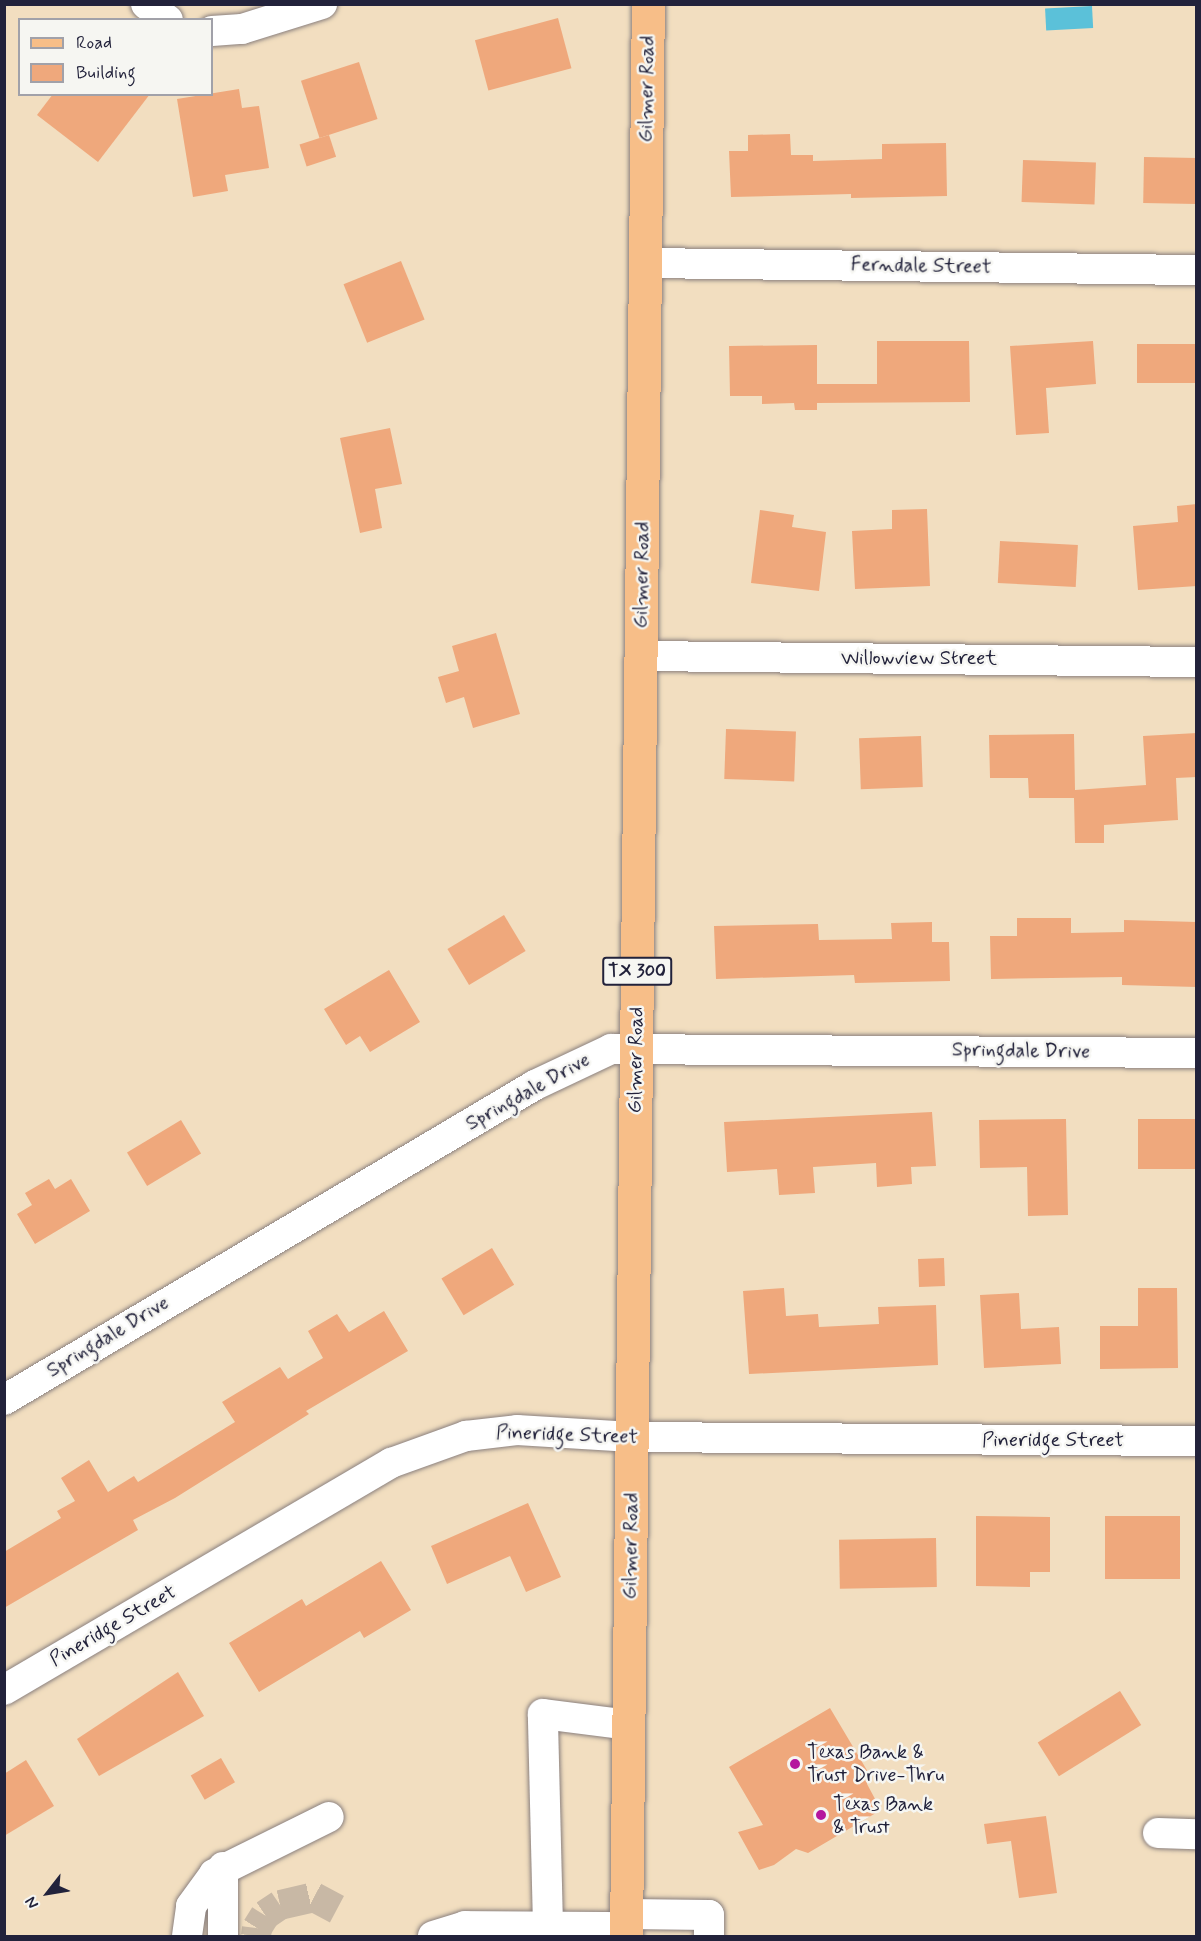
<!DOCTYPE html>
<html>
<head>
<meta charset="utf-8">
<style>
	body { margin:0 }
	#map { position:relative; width:1201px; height:1941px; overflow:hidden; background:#f2dec0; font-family:Mynerve,sans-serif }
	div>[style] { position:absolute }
	.water>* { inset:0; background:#5bc1d9; transform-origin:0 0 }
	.building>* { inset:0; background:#efa87c; transform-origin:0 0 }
	.minor-tunnel>* { height:30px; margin-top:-15px; transform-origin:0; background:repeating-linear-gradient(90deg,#c8b8a5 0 30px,transparent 0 45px) }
	.roads { filter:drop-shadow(0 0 2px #8a807e) drop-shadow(0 0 2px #8a807e) }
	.minor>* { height:30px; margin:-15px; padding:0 15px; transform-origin:15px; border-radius:15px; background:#fff }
	.major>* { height:33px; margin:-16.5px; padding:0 16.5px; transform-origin:16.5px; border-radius:16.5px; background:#f7be88 }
	.dots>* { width:16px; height:16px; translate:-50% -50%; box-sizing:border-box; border:3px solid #f6f6f2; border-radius:50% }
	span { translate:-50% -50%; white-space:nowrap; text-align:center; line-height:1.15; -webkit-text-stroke:5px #f6f6f2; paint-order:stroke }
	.shield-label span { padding:2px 4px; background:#f6f6f2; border:2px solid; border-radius:4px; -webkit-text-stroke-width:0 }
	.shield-label { font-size:18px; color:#22223b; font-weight:700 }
	.street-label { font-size:20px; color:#22223b }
	.poi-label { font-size:20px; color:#22223b }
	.left { translate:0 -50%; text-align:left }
	.frame { position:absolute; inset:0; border:6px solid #22223b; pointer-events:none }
	.legend { position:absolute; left:18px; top:18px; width:195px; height:78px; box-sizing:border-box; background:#f6f6f2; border:2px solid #a1a1a9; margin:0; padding:8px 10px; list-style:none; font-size:18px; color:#22223b }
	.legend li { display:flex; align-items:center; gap:12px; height:30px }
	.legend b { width:30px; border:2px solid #a1a1a9 }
	.north { position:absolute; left:18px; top:1863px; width:60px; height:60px; -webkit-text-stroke:4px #f6f6f2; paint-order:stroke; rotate:239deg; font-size:16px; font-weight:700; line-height:24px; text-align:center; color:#22223b }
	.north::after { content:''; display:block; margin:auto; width:21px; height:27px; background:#22223b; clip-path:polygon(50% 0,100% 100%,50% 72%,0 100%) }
</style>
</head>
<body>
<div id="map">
	<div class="water">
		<div style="left:1092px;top:6px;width:22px;height:47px;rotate:87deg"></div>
	</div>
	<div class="building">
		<div style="left:558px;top:18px;width:52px;height:86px;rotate:75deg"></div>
		<div style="left:359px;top:62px;width:60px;height:61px;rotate:72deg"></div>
		<div style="clip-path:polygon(239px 89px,242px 108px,259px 106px,269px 168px,225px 175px,228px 191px,193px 197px,177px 99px)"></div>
		<div style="clip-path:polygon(53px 94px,150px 94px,98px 162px,37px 115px)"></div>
		<div style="clip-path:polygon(790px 134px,791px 155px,813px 155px,813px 161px,882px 159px,882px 144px,946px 143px,947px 196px,851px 198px,851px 194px,731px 197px,729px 151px,748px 151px,748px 135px)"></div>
		<div style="left:329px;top:135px;width:23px;height:31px;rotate:72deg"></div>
		<div style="left:1144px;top:157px;width:53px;height:46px;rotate:1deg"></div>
		<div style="left:1023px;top:160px;width:73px;height:42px;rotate:2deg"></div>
		<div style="left:401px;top:261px;width:63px;height:62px;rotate:68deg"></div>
		<div style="clip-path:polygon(877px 341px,969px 341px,970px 402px,817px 403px,817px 410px,795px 410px,794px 403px,762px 404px,762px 396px,730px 396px,729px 346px,817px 345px,817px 384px,877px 384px)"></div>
		<div style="clip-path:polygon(1093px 341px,1096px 384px,1046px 388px,1049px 433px,1016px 435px,1010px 346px)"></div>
		<div style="left:1197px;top:344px;width:39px;height:60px;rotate:90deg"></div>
		<div style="clip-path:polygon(390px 428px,402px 484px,375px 489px,382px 528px,360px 533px,340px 438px)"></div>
		<div style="clip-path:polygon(1197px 504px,1197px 586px,1138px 590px,1133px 526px,1178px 522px,1177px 506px)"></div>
		<div style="clip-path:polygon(927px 509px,930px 586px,855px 589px,852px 531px,892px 529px,892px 510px)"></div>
		<div style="clip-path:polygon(760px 510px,794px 515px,792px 527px,826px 532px,819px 591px,751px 583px)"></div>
		<div style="left:1000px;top:541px;width:78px;height:42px;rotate:3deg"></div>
		<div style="clip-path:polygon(496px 633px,520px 714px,473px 728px,464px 697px,446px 703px,438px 677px,459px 671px,452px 646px)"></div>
		<div style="left:726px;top:729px;width:70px;height:50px;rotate:2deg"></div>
		<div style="clip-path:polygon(1197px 733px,1197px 777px,1176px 778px,1178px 820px,1104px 825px,1104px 843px,1075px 843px,1074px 798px,1029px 798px,1028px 778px,990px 778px,989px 735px,1074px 734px,1075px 790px,1146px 785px,1143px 736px)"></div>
		<div style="left:921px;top:736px;width:51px;height:62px;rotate:88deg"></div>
		<div style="left:504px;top:915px;width:42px;height:66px;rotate:59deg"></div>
		<div style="clip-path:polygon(1017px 918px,1071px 918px,1071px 933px,1124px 932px,1124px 920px,1197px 922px,1197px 987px,1122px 985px,1122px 977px,991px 979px,990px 936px,1017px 936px)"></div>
		<div style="clip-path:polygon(932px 922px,932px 942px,949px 942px,950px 981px,855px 983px,854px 975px,716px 979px,714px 926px,818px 924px,819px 940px,892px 939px,891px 923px)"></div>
		<div style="clip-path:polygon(389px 970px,420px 1022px,370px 1052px,360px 1036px,346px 1045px,324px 1009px)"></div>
		<div style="clip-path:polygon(932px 1112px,936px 1166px,911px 1167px,912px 1184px,877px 1187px,876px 1163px,813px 1167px,815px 1193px,779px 1195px,777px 1169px,727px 1172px,724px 1122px)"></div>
		<div style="clip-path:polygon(1066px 1119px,1068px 1215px,1028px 1216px,1027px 1167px,980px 1168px,979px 1120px)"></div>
		<div style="left:1197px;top:1119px;width:50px;height:59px;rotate:90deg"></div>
		<div style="left:181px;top:1120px;width:39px;height:63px;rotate:59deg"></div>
		<div style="clip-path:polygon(49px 1179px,55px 1189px,71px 1179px,90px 1211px,35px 1244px,17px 1214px,32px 1205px,25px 1193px)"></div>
		<div style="left:492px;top:1248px;width:43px;height:59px;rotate:59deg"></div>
		<div style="left:944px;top:1258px;width:28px;height:26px;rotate:88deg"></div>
		<div style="clip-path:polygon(784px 1288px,786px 1316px,818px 1314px,819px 1327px,879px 1324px,878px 1307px,936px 1305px,938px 1365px,749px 1374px,743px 1291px)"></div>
		<div style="clip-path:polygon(1138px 1288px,1177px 1288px,1178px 1368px,1100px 1369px,1100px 1326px,1138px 1326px)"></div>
		<div style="clip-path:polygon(1019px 1293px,1021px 1329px,1059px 1327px,1061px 1364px,984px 1368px,980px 1295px)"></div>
		<div style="clip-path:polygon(384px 1311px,408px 1351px,306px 1411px,309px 1414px,175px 1498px,133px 1520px,138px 1530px,4px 1608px,4px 1552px,61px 1518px,57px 1511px,75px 1501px,61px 1478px,89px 1460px,108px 1492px,134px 1476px,138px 1482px,235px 1422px,222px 1402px,280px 1367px,288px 1379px,323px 1358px,308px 1331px,337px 1314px,349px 1332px)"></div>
		<div style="clip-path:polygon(528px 1503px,561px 1577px,526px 1592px,510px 1556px,447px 1584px,431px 1546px)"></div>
		<div style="clip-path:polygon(976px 1516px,1050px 1517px,1050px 1572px,1030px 1572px,1030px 1587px,976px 1586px)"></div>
		<div style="left:1105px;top:1516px;width:75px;height:63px"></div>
		<div style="left:936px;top:1538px;width:49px;height:97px;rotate:89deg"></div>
		<div style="clip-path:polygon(381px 1561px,411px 1610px,364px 1638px,360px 1631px,259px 1692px,229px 1643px,302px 1599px,306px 1606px)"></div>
		<div style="clip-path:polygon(178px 1672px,204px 1716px,99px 1776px,77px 1739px)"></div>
		<div style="left:1120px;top:1691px;width:40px;height:97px;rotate:58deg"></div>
		<div style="clip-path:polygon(830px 1708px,868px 1772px,867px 1784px,881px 1810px,808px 1853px,796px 1849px,774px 1865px,759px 1870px,738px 1832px,763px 1825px,729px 1767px)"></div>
		<div style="left:221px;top:1758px;width:28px;height:35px;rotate:60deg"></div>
		<div style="clip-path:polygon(26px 1760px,54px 1806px,4px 1836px,4px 1774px)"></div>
		<div style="clip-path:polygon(1046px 1816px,1057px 1893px,1019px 1898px,1011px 1841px,987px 1844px,984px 1824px)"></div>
	</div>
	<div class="minor-tunnel">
		<div style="left:256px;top:1936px;width:8px;rotate:-83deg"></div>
		<div style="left:257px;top:1928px;width:15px;rotate:-58deg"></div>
		<div style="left:265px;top:1915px;width:18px;rotate:-34deg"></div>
		<div style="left:280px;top:1905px;width:35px;rotate:-13deg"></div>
		<div style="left:314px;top:1897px;width:26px;rotate:28deg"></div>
	</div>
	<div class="roads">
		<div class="minor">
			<div style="left:146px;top:4px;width:27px;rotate:36deg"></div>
			<div style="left:212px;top:31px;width:30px;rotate:-4deg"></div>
			<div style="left:242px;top:29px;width:84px;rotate:-17.4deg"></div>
			<div style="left:645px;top:263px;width:551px;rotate:0.73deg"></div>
			<div style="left:641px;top:656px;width:555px;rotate:0.62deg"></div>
			<div style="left:4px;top:1400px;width:617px;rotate:-30.68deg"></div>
			<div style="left:535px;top:1085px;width:84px;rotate:-25.3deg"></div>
			<div style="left:611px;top:1049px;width:585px;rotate:0.39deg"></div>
			<div style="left:4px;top:1690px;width:449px;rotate:-30.4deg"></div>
			<div style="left:391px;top:1463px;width:80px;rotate:-19.8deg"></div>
			<div style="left:466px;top:1436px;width:51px;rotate:-6.7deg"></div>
			<div style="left:517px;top:1430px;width:115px;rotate:3.5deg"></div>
			<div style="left:632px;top:1437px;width:564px;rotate:0.41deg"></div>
			<div style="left:1158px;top:1833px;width:38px;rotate:2deg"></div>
			<div style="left:223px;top:1867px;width:69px;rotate:90deg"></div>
			<div style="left:627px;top:1914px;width:82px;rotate:0.7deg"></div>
			<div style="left:709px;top:1915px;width:21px;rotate:90deg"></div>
			<div style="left:548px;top:1926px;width:212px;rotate:-91.4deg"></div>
			<div style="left:543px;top:1714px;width:87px;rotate:7.3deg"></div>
			<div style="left:187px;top:1936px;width:30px;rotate:-82deg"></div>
			<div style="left:191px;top:1906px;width:39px;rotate:-54deg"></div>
			<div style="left:214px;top:1874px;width:128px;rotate:-26.4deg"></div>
			<div style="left:433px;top:1936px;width:34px;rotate:-17deg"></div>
			<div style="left:465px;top:1926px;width:161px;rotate:0.4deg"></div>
		</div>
		<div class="major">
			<div style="left:626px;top:1936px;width:1932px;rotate:-89.35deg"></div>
		</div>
	</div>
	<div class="dots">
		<div style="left:795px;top:1764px;background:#b5179e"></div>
		<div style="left:821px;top:1815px;background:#b5179e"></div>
	</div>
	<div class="shield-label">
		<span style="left:637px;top:971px">TX 300</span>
	</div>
	<div class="street-label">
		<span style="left:647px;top:89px;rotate:-89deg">Gilmer Road</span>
		<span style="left:921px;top:266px;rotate:1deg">Ferndale Street</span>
		<span style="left:642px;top:575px;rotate:-89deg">Gilmer Road</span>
		<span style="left:919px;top:658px">Willowview Street</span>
		<span style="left:1021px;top:1051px;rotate:1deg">Springdale Drive</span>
		<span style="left:636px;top:1060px;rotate:-89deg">Gilmer Road</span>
		<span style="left:528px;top:1092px;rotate:-29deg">Springdale Drive</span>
		<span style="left:108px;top:1337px;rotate:-31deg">Springdale Drive</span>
		<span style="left:567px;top:1435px;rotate:2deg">Pineridge Street</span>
		<span style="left:1053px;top:1440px">Pineridge Street</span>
		<span style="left:631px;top:1546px;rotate:-89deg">Gilmer Road</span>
		<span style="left:113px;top:1626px;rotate:-30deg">Pineridge Street</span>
	</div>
	<div class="poi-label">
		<span class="left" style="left:807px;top:1764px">Texas Bank &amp;<br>Trust Drive-Thru</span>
		<span class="left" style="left:833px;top:1816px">Texas Bank<br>&amp; Trust</span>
	</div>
	<div class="frame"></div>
	<ul class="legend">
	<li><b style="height:8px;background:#f7be88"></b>Road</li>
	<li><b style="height:16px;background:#efa87c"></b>Building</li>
	</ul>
	<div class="north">N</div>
</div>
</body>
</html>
